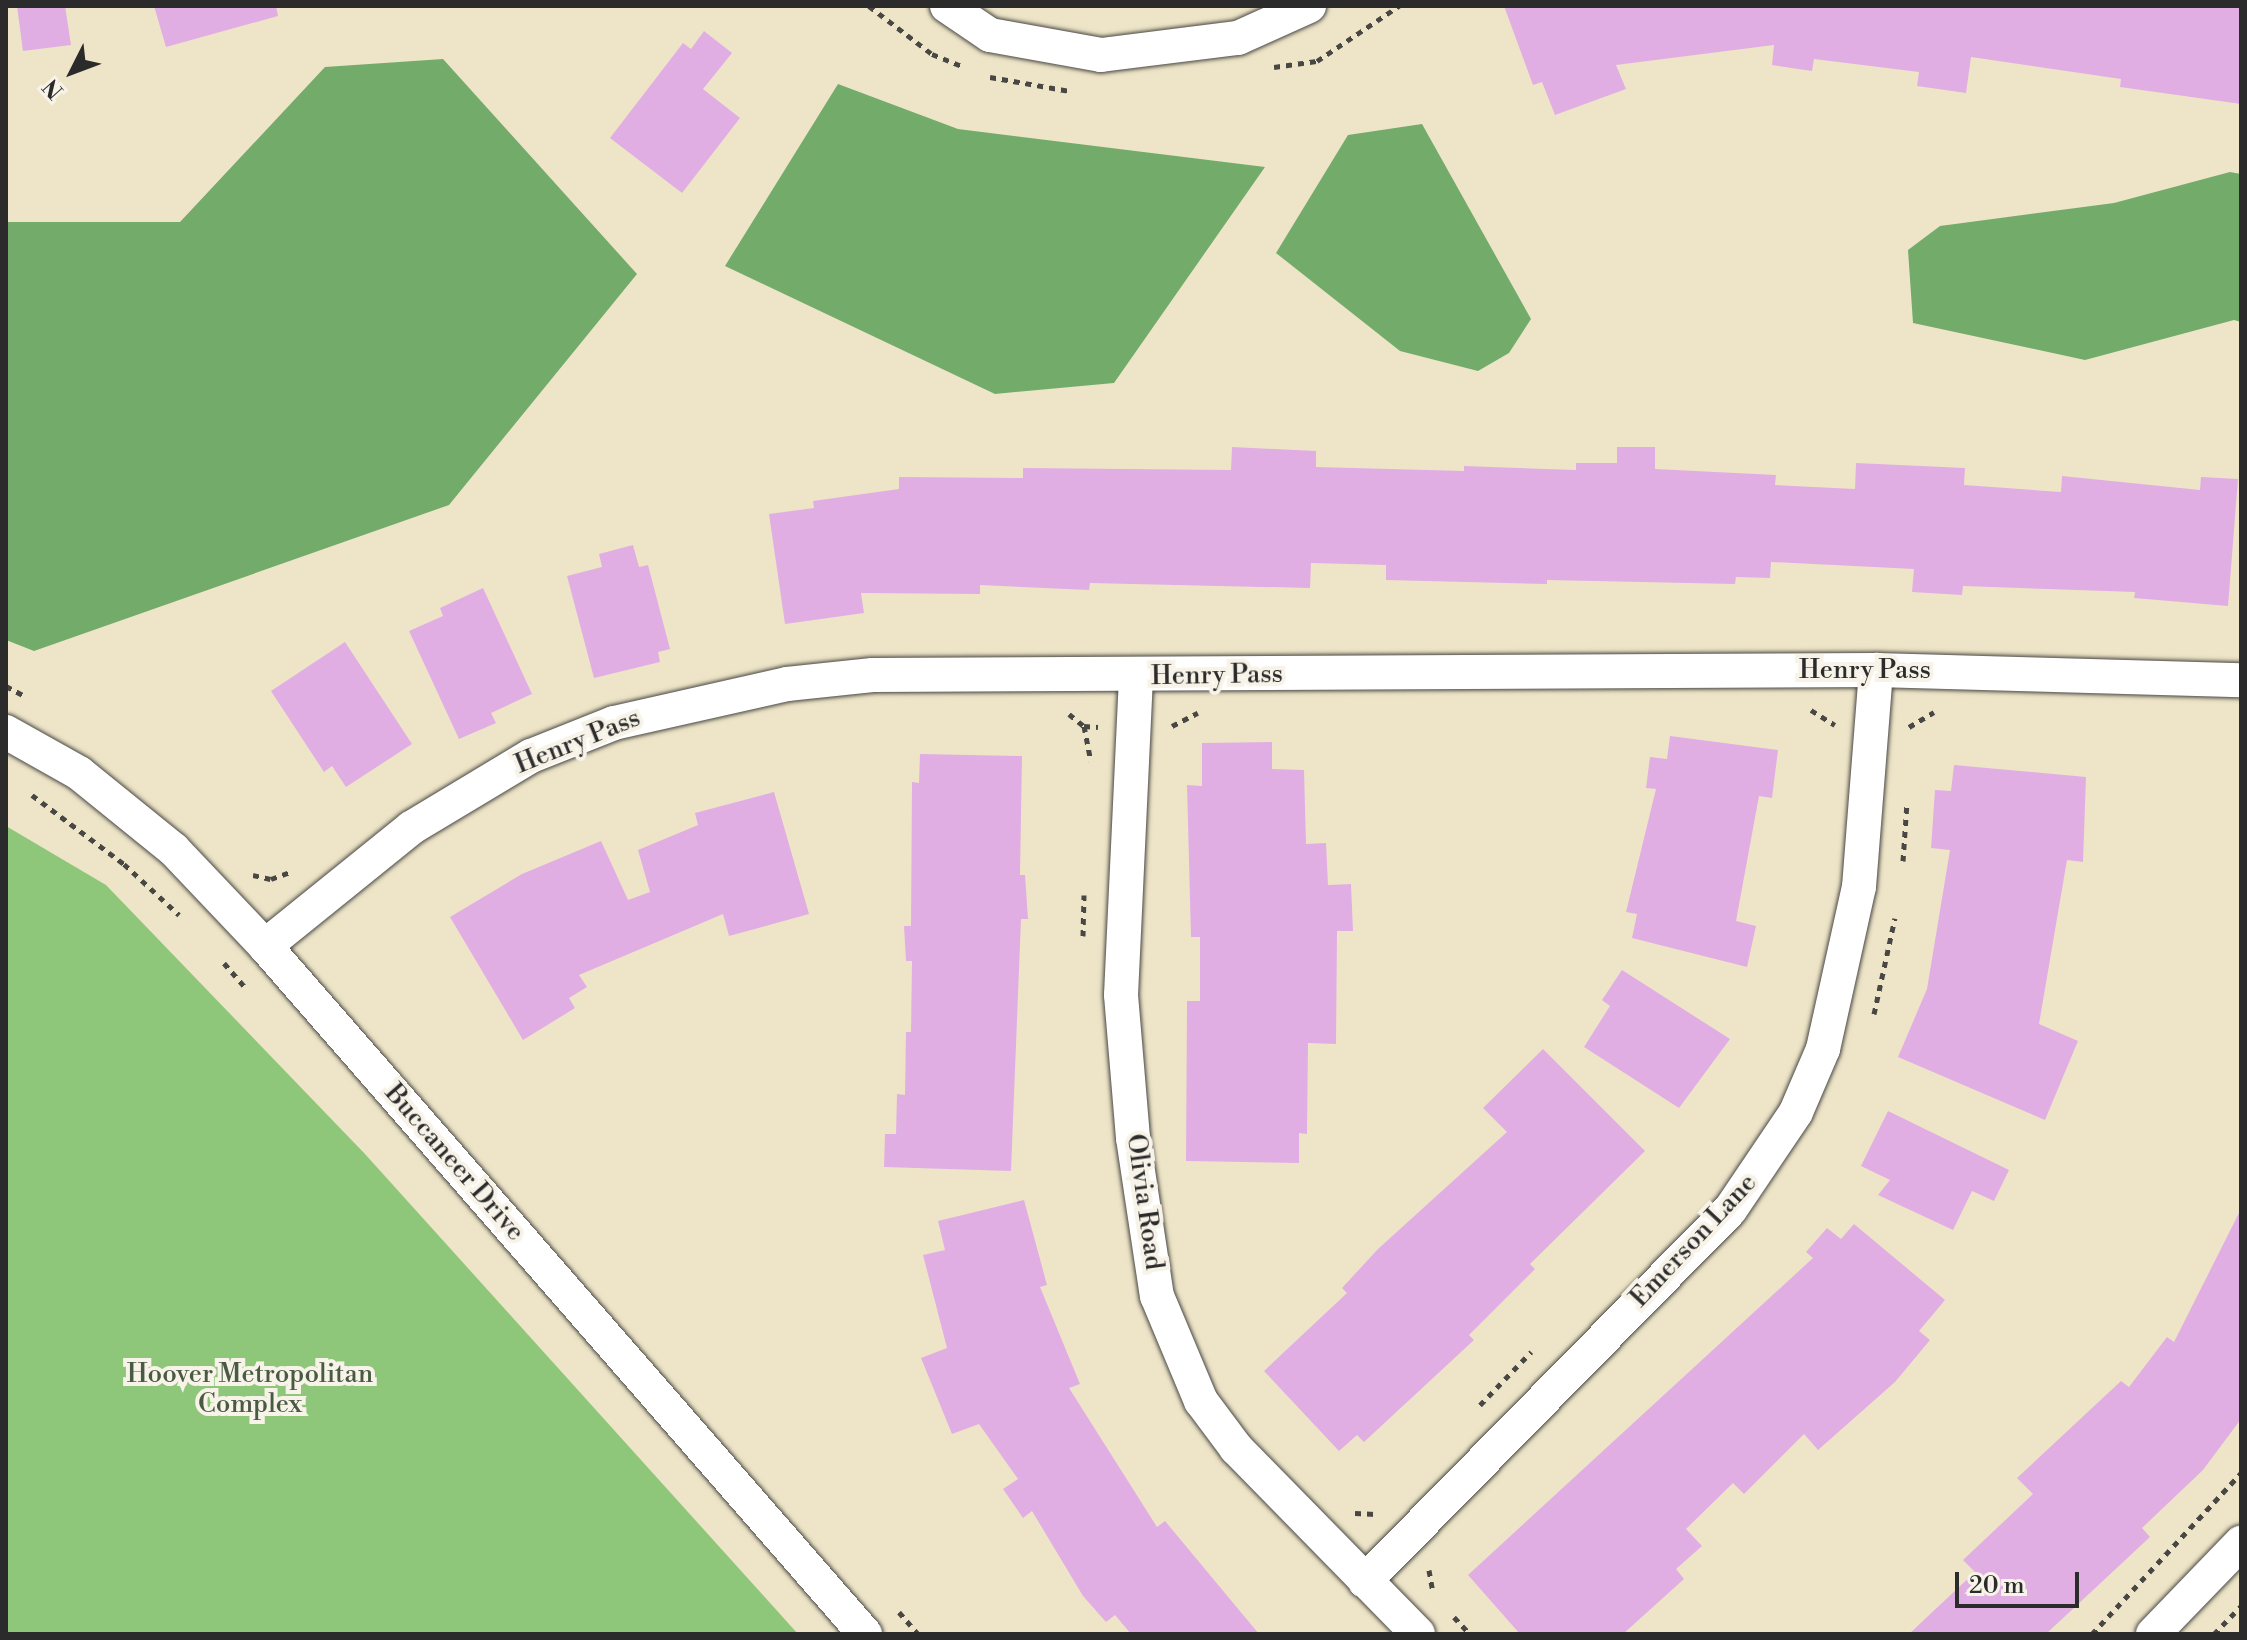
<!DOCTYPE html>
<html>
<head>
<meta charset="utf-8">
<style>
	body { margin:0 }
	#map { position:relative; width:2247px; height:1640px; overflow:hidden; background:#eee5c8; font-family:"Libre Bodoni",serif }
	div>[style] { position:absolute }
	.green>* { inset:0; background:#8fc77a }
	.forest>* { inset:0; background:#73ac6a }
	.building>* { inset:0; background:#e1aee4 }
	.path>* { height:5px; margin-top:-2.5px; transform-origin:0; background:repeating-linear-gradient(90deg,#484743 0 6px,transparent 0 12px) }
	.roads { filter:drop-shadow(0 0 2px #484743) drop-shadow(0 0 2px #484743) }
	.minor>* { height:34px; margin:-17px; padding:0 17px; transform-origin:17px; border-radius:17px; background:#fff }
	span { translate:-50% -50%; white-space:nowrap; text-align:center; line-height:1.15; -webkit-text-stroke:8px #f7f3e8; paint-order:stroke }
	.street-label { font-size:26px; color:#2b2b2b }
	.park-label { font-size:26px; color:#495a43 }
	.frame { position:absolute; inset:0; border:8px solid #2b2b2b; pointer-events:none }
	.north { position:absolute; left:32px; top:32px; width:80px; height:80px; -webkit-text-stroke:6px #f7f3e8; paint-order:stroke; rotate:228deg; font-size:22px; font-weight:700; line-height:32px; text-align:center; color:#2b2b2b }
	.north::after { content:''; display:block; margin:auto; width:28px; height:36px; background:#2b2b2b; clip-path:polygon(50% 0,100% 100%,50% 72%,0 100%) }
	.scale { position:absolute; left:1955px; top:1572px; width:124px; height:36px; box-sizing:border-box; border:4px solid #2b2b2b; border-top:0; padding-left:10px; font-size:24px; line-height:28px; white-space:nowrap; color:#2b2b2b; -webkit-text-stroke:6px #f7f3e8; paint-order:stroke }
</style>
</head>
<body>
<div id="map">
	<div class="green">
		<div style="clip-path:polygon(6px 826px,106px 885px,365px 1154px,798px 1634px,6px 1634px)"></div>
	</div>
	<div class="forest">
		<div style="clip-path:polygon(443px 59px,637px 274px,449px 505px,34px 651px,6px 640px,6px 222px,180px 222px,325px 67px)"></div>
		<div style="clip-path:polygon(838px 84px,958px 129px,1265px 167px,1114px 383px,995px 394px,725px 266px)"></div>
		<div style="clip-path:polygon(1422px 124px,1531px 319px,1509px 353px,1478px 371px,1400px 351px,1276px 253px,1348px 135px)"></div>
		<div style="clip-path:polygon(2230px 172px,2241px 174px,2241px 322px,2234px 320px,2085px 360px,1913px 323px,1908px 250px,1940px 226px,2114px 203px)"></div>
	</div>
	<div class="building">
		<div style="clip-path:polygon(17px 6px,65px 6px,71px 45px,23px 51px)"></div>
		<div style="clip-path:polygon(154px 6px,276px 6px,278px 16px,166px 47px)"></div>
		<div style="clip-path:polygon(1504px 6px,2241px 6px,2241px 104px,2120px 87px,2121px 79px,1971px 57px,1966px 93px,1917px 86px,1919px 72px,1814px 59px,1812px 71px,1772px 65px,1774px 45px,1616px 65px,1626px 89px,1555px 115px,1542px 82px,1533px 85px)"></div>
		<div style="clip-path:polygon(704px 31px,732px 53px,703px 89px,740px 118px,682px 193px,610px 138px,683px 43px,691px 49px)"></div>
		<div style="clip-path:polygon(1232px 447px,1316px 451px,1316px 467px,1464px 471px,1464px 466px,1576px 470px,1576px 463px,1617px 463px,1617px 447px,1655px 447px,1655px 469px,1776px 475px,1775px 485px,1855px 489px,1856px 463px,1965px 468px,1964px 485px,2061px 492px,2062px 476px,2200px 490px,2201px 477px,2238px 479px,2228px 606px,2134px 598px,2135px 592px,1963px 586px,1962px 595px,1912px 592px,1914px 569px,1771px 562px,1770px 578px,1736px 577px,1735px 584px,1547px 580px,1547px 584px,1386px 580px,1386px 565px,1311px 563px,1310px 588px,1090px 583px,1089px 590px,980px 585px,980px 594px,861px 593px,864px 613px,785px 624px,769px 514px,814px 508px,813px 501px,899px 489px,899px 477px,1023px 478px,1023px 468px,1231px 470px)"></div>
		<div style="clip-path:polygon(633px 545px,639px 567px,648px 565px,670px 649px,658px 652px,660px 662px,594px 678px,567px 576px,602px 567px,599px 554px)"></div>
		<div style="clip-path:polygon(483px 588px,532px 694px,491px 713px,496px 723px,459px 739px,409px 631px,443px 616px,440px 608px)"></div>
		<div style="clip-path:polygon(345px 642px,412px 744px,346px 787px,332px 766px,324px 772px,271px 691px)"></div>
		<div style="clip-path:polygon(1670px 736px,1778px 750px,1772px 798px,1759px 796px,1736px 921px,1756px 926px,1747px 967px,1632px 938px,1637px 914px,1626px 912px,1656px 789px,1646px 788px,1650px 757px,1667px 759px)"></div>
		<div style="clip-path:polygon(1272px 742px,1272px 769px,1304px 770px,1306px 844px,1326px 843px,1328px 885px,1351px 884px,1353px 931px,1337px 931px,1336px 1044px,1308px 1043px,1307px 1134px,1299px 1133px,1299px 1163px,1186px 1161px,1187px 1001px,1200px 1001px,1200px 937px,1191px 937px,1187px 785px,1202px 786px,1202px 743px)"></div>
		<div style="clip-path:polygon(920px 754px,1022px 756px,1020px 875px,1025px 875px,1028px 919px,1021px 919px,1011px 1171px,884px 1167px,885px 1134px,896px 1134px,897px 1094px,905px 1095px,906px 1032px,911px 1032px,912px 961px,906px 961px,904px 926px,911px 926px,912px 782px,919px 783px)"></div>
		<div style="clip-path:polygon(1954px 765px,2086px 777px,2083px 862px,2067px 860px,2039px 1024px,2078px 1041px,2045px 1120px,1898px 1057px,1927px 989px,1950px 850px,1931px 848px,1935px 790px,1951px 791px)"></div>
		<div style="clip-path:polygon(774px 792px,809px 914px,729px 936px,723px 914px,579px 975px,587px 987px,569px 998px,575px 1008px,523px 1040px,450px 917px,522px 874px,601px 841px,628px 900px,650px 892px,638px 850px,698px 825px,695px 813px)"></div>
		<div style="clip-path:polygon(1622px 970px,1730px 1039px,1679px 1108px,1584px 1047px,1610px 1006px,1602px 1000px)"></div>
		<div style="clip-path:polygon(1543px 1049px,1645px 1151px,1530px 1264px,1535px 1269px,1469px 1335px,1474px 1340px,1364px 1442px,1357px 1435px,1339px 1451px,1264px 1371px,1347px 1293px,1342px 1288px,1378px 1249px,1507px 1132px,1483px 1108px)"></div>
		<div style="clip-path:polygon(1888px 1111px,2009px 1170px,1994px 1201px,1972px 1191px,1953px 1230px,1878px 1195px,1890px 1180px,1861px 1166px)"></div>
		<div style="clip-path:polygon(1024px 1200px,1047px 1285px,1040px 1287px,1080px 1384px,1069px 1388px,1157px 1527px,1165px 1521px,1259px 1634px,1131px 1634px,1115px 1615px,1106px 1622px,1083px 1596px,1032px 1511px,1023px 1518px,1003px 1489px,1018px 1479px,979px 1424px,952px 1434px,921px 1358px,947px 1348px,923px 1255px,945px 1250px,938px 1221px)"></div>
		<div style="clip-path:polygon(2241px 1209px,2241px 1419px,2203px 1470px,2142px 1528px,2150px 1537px,2046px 1634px,1909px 1634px,1975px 1572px,1963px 1560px,2033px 1494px,2017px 1478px,2121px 1381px,2129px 1387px,2167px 1337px,2174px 1342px)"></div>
		<div style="clip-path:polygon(1854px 1224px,1945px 1300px,1919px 1331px,1930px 1340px,1895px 1382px,1818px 1450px,1804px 1434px,1744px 1494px,1733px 1483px,1686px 1529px,1702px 1546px,1676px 1569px,1684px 1579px,1623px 1634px,1520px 1634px,1468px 1575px,1813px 1258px,1806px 1252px,1827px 1228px,1841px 1239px)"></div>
	</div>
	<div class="path">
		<div style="left:869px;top:6px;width:79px;rotate:37.3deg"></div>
		<div style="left:932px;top:54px;width:32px;rotate:22deg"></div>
		<div style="left:1274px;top:67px;width:43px;rotate:-7.9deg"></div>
		<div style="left:1317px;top:61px;width:99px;rotate:-33.9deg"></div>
		<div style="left:990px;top:77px;width:81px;rotate:9.9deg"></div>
		<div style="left:6px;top:686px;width:19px;rotate:28deg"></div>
		<div style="left:1811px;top:710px;width:28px;rotate:32deg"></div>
		<div style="left:1069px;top:714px;width:19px;rotate:39deg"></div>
		<div style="left:1084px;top:726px;width:14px;rotate:4deg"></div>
		<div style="left:1084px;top:726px;width:36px;rotate:79deg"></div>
		<div style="left:1172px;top:726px;width:29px;rotate:-27deg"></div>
		<div style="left:1909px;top:727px;width:29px;rotate:-31deg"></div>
		<div style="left:32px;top:795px;width:115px;rotate:36.9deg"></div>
		<div style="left:124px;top:864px;width:75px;rotate:42.8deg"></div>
		<div style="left:1903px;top:861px;width:58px;rotate:-86.1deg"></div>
		<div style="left:253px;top:875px;width:18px;rotate:13deg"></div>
		<div style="left:271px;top:879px;width:20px;rotate:-20deg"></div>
		<div style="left:1083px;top:936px;width:41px;rotate:-88.6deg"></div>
		<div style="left:224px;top:963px;width:35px;rotate:49deg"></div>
		<div style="left:1874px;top:1014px;width:98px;rotate:-77.7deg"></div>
		<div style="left:1480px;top:1405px;width:74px;rotate:-46.1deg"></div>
		<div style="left:1355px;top:1513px;width:21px;rotate:3deg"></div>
		<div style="left:1429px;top:1570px;width:22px;rotate:80deg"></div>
		<div style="left:899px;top:1612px;width:29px;rotate:49deg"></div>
		<div style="left:1454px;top:1617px;width:23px;rotate:47deg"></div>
		<div style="left:2092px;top:1634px;width:219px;rotate:-47.2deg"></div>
		<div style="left:2214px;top:1634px;width:39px;rotate:-46deg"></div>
	</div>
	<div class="roads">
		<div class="minor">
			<div style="left:947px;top:6px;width:52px;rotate:34deg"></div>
			<div style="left:990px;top:35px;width:113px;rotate:10.2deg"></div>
			<div style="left:1101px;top:55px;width:138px;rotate:-7.1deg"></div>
			<div style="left:1238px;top:38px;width:78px;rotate:-24.3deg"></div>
			<div style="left:1136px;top:677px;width:318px;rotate:92.7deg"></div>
			<div style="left:1121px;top:995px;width:144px;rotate:85.2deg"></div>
			<div style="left:1133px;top:1138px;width:160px;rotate:81.4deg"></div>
			<div style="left:1157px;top:1296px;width:114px;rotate:67.3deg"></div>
			<div style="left:1201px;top:1401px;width:59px;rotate:53.3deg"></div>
			<div style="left:1236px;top:1448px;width:260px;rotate:45.6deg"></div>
			<div style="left:6px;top:732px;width:84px;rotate:29.3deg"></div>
			<div style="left:79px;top:773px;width:122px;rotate:39deg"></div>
			<div style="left:174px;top:850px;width:132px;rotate:46.5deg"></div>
			<div style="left:265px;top:946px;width:913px;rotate:48.91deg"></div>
			<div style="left:265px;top:946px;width:188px;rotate:-38.9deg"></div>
			<div style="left:411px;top:828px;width:140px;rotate:-31deg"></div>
			<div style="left:531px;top:756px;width:89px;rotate:-21.7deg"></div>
			<div style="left:614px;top:723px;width:177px;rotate:-12.7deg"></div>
			<div style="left:787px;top:684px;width:86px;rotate:-6deg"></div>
			<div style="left:873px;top:675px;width:1003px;rotate:-0.29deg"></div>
			<div style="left:1876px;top:670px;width:365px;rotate:1.6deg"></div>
			<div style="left:1365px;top:1581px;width:520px;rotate:-45.47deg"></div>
			<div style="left:1730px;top:1210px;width:118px;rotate:-56deg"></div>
			<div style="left:1796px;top:1112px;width:69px;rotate:-66.8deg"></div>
			<div style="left:1823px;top:1049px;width:166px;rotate:-77.5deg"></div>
			<div style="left:1859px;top:887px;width:218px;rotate:-85.5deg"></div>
			<div style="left:2153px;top:1634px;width:127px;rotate:-46deg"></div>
		</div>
	</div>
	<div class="street-label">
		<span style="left:1865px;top:671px">Henry Pass</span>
		<span style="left:1217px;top:676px;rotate:-1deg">Henry Pass</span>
		<span style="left:578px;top:742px;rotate:-22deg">Henry Pass</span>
		<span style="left:454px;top:1163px;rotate:49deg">Buccaneer Drive</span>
		<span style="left:1144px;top:1202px;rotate:82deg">Olivia Road</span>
		<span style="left:1694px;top:1241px;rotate:-47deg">Emerson Lane</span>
	</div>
	<div class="park-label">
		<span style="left:250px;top:1390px">Hoover Metropolitan<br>Complex</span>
	</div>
	<div class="frame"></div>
	<div class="north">N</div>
	<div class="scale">20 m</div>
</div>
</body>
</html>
